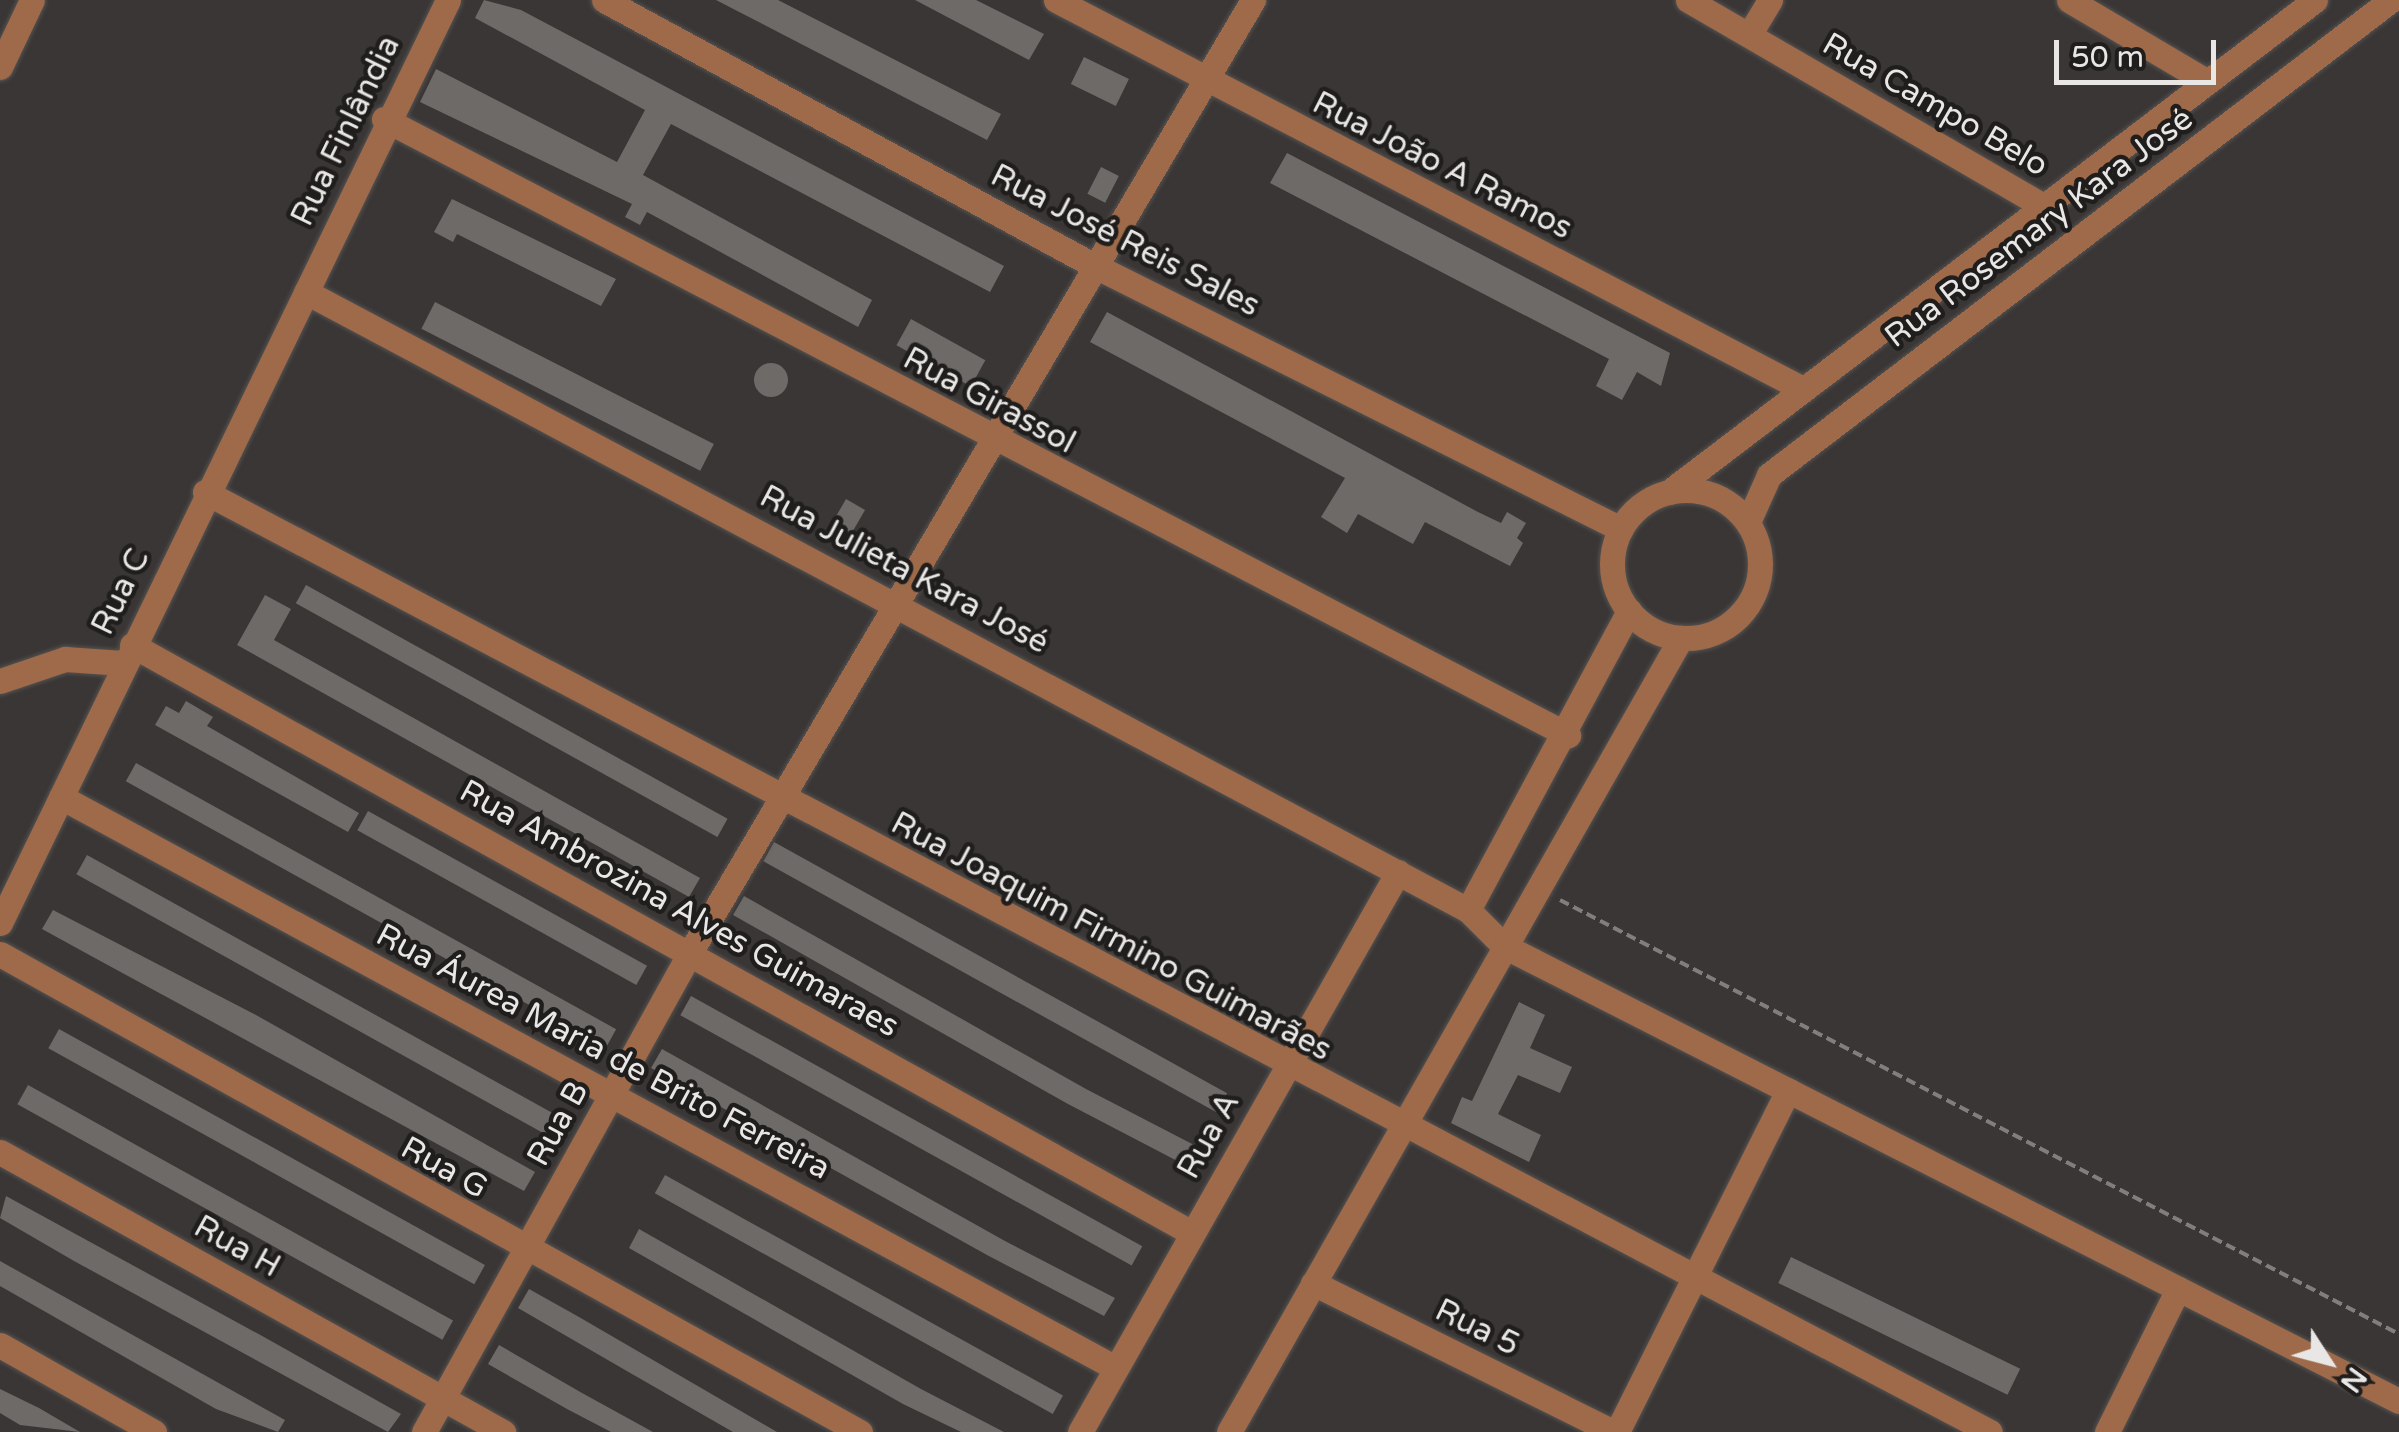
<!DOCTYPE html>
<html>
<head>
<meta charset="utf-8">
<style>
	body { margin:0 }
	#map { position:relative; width:2399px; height:1432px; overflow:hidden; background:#393635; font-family:"Varela Round",sans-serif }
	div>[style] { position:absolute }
	.building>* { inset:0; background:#6d6a68; transform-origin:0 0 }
	.round { border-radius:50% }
	.path>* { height:4px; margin-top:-2px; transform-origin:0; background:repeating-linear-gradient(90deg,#817e7d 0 10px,transparent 0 15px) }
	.roads { filter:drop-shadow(0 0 2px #555251) drop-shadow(0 0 2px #555251) }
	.minor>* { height:25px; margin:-12.5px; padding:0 12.5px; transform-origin:12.5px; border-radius:12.5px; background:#9e6a49 }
	.minor>.ring { margin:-12.5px; padding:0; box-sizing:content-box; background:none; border:25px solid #9e6a49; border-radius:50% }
	span { translate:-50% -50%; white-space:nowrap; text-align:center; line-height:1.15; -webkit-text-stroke:9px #1f1e1d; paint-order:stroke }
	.street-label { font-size:32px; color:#e9e7e6 }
	.north { position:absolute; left:2279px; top:1312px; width:100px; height:100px; -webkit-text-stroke:8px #1f1e1d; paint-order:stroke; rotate:126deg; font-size:28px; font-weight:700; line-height:40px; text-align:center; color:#e9e7e6 }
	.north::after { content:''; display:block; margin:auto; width:35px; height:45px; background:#e9e7e6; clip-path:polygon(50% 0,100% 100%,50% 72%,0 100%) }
	.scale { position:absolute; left:2054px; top:40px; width:162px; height:45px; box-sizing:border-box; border:5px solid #e9e7e6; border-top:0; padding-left:12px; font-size:30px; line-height:35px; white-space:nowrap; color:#e9e7e6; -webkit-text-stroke:8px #1f1e1d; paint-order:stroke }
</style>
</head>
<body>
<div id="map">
	<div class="building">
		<div style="clip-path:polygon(484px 0,521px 10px,1004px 266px,990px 292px,671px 124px,643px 175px,872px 300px,858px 327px,647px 212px,640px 225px,625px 217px,632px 204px,420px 102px,436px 69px,617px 162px,645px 110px,475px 18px)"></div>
		<div style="clip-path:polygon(716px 0,778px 0,1001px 114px,987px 140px)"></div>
		<div style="clip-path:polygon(915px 0,976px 0,1044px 34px,1029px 60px)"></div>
		<div style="left:1084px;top:57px;width:50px;height:30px;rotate:26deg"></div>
		<div style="clip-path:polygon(1287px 153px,1670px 353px,1661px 386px,1637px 372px,1622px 400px,1596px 386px,1609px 359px,1270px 183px)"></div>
		<div style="left:1101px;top:167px;width:20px;height:30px;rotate:27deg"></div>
		<div style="clip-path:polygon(452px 199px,616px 279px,601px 306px,457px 234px,453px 242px,434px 232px)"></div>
		<div style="left:435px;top:302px;width:313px;height:30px;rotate:27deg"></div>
		<div style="clip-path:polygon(1107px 312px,1478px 512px,1501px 523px,1507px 512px,1526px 523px,1517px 538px,1523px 543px,1510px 566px,1425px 522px,1413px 544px,1358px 514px,1347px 533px,1321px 517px,1345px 478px,1090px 342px)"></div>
		<div style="left:911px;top:319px;width:85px;height:30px;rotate:29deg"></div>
		<div class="round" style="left:754px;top:363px;width:34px;height:34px"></div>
		<div style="left:846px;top:499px;width:22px;height:42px;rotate:30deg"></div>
		<div style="left:306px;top:585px;width:482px;height:21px;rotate:29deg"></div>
		<div style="clip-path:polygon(265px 595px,291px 609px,274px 640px,700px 878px,689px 897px,237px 645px)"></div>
		<div style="clip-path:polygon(186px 701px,213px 717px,207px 726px,359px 813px,348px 832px,155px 725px,166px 706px,179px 713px)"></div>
		<div style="left:136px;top:763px;width:549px;height:21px;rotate:29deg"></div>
		<div style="left:368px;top:811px;width:319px;height:22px;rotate:29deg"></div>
		<div style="left:774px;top:842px;width:518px;height:22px;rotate:29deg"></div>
		<div style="left:87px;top:855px;width:545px;height:22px;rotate:29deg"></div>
		<div style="clip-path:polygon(744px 896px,1086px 1089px,1196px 1146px,1185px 1165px,1068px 1104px,733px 915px)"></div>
		<div style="clip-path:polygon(53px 910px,256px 1015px,535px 1172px,524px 1191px,93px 957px,42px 929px)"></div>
		<div style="left:691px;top:996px;width:516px;height:22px;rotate:29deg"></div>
		<div style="clip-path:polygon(1519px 1002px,1545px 1015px,1530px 1048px,1572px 1067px,1560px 1093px,1518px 1075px,1498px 1114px,1541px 1135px,1529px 1162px,1451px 1123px,1462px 1097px,1472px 1101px)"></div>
		<div style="left:59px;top:1029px;width:487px;height:22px;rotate:29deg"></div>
		<div style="clip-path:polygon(662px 1049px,1005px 1241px,1115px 1298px,1104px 1316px,987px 1255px,651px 1068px)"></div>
		<div style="left:28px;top:1085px;width:486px;height:22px;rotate:29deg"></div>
		<div style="left:665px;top:1175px;width:455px;height:21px;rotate:29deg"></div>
		<div style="clip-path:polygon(6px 1196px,264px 1337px,401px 1414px,388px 1432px,74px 1261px,0 1218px)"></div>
		<div style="clip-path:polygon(639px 1229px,921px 1389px,1004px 1432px,961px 1432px,903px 1404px,629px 1248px)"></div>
		<div style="left:1791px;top:1257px;width:255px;height:29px;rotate:26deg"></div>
		<div style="clip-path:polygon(0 1261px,285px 1420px,278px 1432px,216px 1409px,0 1286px)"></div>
		<div style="clip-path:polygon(529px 1289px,579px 1317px,777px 1432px,733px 1432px,632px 1374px,518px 1308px)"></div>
		<div style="clip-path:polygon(499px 1345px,582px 1393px,653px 1432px,611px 1432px,567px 1409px,488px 1364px)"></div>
		<div style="clip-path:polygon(0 1389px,39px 1408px,80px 1432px,20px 1425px,0 1413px)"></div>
	</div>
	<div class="path">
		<div style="left:1560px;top:900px;width:945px;rotate:27.35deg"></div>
	</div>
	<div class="roads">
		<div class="minor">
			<div style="left:604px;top:0;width:558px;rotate:28.45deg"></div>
			<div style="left:1095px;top:266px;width:588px;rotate:26.57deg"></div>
			<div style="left:1056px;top:0;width:838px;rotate:27.51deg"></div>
			<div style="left:1688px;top:0;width:413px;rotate:30.1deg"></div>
			<div style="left:2069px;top:0;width:159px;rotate:30.6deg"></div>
			<div style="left:1749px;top:35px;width:41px;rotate:-59deg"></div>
			<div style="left:0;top:67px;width:74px;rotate:-64.5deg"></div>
			<div style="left:384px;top:119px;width:1335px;rotate:27.49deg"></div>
			<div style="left:306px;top:292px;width:1316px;rotate:28.01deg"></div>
			<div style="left:1468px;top:910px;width:51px;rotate:45deg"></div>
			<div style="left:1504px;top:946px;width:1004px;rotate:26.95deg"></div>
			<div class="ring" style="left:1612px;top:490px;width:123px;height:123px"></div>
			<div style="left:205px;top:492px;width:2017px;rotate:27.77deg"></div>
			<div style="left:1669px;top:492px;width:812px;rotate:-37.29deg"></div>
			<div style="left:1748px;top:522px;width:51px;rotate:-65.9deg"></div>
			<div style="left:1769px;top:475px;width:783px;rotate:-37.37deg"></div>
			<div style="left:132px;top:645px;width:1212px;rotate:29.02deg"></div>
			<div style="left:0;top:681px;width:69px;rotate:-18.7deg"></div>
			<div style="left:65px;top:659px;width:58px;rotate:3.9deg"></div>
			<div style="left:61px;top:797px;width:1197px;rotate:28.43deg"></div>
			<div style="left:1468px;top:910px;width:340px;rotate:-61.7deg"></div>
			<div style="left:0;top:923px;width:1026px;rotate:-64.11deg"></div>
			<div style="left:0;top:954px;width:984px;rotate:29.07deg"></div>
			<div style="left:0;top:1152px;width:576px;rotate:29.1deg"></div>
			<div style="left:1313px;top:1283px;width:335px;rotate:26.4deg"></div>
			<div style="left:0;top:1345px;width:177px;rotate:29.5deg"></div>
			<div style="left:424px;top:1432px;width:550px;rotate:-60.97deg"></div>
			<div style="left:691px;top:951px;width:1105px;rotate:-59.42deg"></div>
			<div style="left:1080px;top:1432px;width:644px;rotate:-60.41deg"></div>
			<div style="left:1229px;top:1432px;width:914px;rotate:-60.35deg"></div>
			<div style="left:1617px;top:1432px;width:382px;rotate:-63.4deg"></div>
			<div style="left:2107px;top:1432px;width:160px;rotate:-63.6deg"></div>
		</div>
	</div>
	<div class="street-label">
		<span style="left:1935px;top:105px;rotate:30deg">Rua Campo Belo</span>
		<span style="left:346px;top:131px;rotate:-64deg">Rua Finlândia</span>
		<span style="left:1442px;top:166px;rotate:27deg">Rua João A Ramos</span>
		<span style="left:2039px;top:228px;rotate:-37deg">Rua Rosemary Kara José</span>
		<span style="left:1125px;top:241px;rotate:27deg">Rua José Reis Sales</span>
		<span style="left:989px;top:401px;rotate:28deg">Rua Girassol</span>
		<span style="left:904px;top:570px;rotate:28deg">Rua Julieta Kara José</span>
		<span style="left:121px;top:592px;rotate:-64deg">Rua C</span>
		<span style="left:679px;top:909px;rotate:29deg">Rua Ambrozina Alves Guimaraes</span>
		<span style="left:1111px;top:937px;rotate:28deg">Rua Joaquim Firmino Guimarães</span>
		<span style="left:603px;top:1052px;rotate:28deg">Rua Áurea Maria de Brito Ferreira</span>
		<span style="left:558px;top:1124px;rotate:-61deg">Rua B</span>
		<span style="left:1209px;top:1136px;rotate:-61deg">Rua A</span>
		<span style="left:444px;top:1168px;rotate:29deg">Rua G</span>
		<span style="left:237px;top:1247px;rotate:29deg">Rua H</span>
		<span style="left:1477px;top:1328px;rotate:26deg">Rua 5</span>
	</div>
	<div class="north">N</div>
	<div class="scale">50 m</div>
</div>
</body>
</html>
